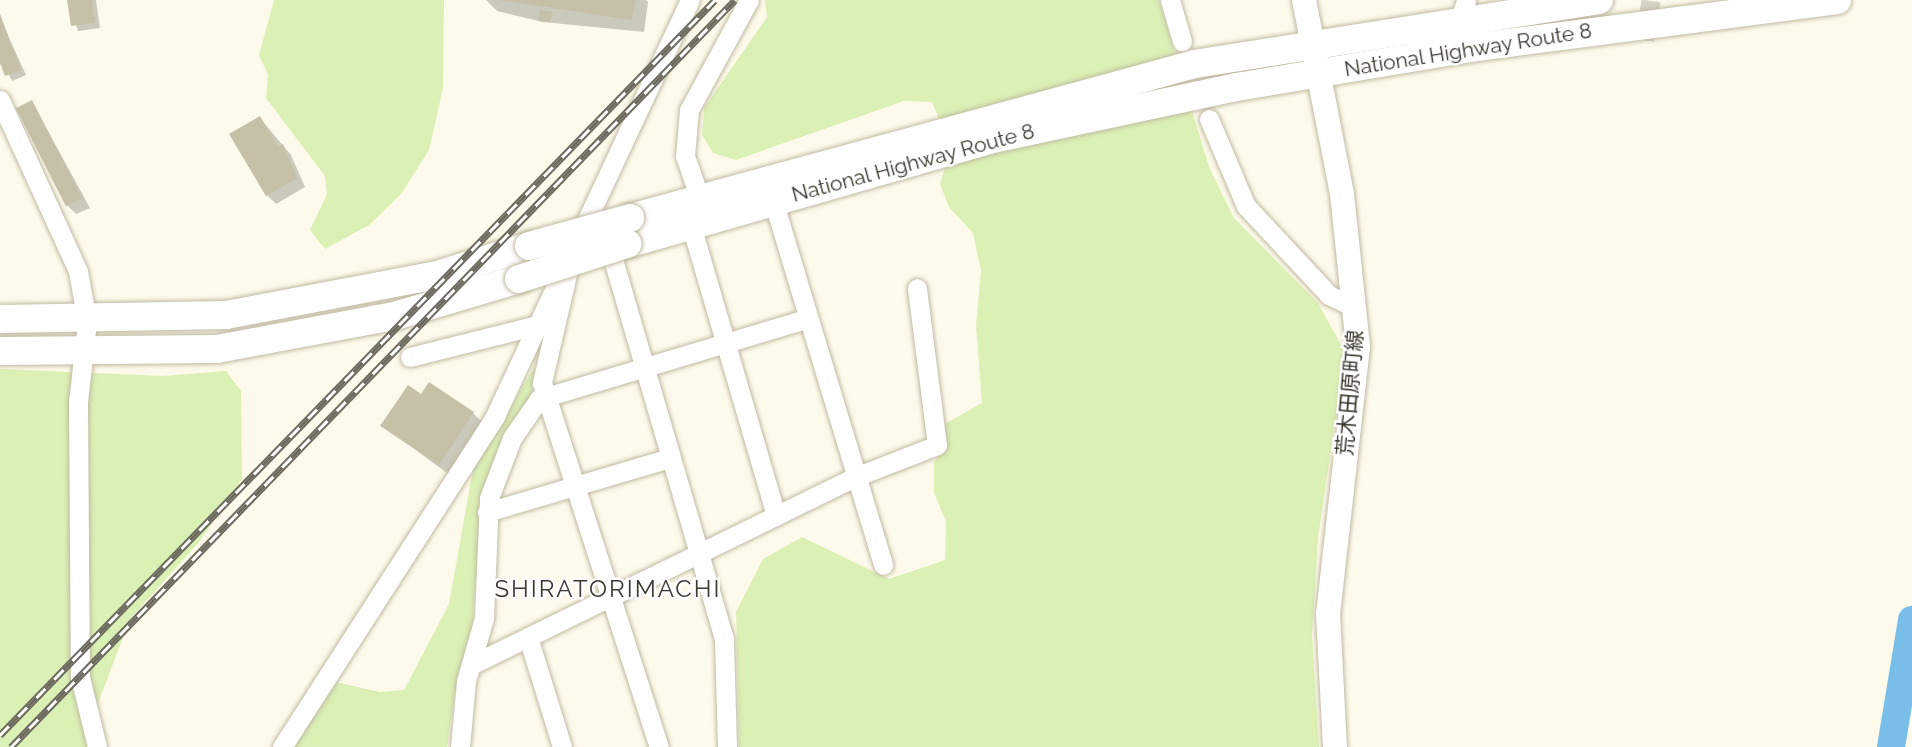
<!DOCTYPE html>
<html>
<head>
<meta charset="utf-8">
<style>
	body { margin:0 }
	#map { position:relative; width:1912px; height:747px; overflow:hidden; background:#fefaeb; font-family:Raleway,"Noto Sans JP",sans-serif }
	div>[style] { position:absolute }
	.green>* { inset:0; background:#daf0b4 }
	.shadow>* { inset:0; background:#0003 }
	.river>* { height:28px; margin:-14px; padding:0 14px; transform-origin:14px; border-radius:14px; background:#79bee8 }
	.building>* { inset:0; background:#c7c0a8; transform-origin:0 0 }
	.minor-tunnel>* { height:19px; margin-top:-9.5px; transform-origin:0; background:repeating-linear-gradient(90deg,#d7d3c5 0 19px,transparent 0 29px) }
	.roads { filter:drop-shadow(0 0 2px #c0baa2) drop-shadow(0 0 2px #c0baa2) }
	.minor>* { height:19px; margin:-9.5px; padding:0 9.5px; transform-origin:9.5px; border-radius:9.5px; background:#fff }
	.major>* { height:24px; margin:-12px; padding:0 12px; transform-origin:12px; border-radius:12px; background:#fff }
	.highway>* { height:28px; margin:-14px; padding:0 14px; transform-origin:14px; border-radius:14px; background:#fff }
	.rail>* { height:7px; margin-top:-3.5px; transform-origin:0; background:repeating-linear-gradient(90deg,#fff 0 13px,#6c6a5f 0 26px); box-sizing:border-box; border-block:2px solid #6c6a5f }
	.bridges { filter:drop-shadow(0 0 2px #c0baa2) drop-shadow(0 0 2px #c0baa2) }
	.highway-bridge>* { height:28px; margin:-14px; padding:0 14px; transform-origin:14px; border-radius:14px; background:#fff }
	span { translate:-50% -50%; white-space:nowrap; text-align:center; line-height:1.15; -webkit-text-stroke:5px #fff; paint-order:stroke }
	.street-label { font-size:21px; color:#3a382e }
	.quarter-label { font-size:24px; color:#3a382e; letter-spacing:2px }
</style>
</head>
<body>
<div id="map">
	<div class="green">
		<div style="clip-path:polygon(274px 0,444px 0,443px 88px,429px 150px,402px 193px,369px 225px,325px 249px,310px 230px,327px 194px,325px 176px,266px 98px,268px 75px,259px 55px)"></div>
		<div style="clip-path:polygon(765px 0,1159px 0,1209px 167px,1234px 218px,1318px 303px,1345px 352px,1318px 538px,1312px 635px,1319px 747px,739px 747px,736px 612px,763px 559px,802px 537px,889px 579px,945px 560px,946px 522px,934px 493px,934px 462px,948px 443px,943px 425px,982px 403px,976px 325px,981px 271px,973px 233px,949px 207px,940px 184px,951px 148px,932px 102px,904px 101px,736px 160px,713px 153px,702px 135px,704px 108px,767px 17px)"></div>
		<div style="clip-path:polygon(535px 366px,530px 400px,479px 532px,471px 642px,458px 674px,447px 747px,294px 747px,335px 682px,380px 692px,404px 690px,449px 604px,473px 469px)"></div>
		<div style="clip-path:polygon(0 369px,163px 376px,226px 371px,241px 391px,242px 479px,200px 541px,130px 619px,92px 719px,91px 747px,0 747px)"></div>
	</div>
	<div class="shadow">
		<div style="clip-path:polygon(69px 0,96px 0,100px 28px,78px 31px)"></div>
		<div style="clip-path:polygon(486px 0,646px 0,648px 2px,644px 32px,543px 22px,497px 11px)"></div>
		<div style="clip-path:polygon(1px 20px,26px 75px,12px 81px,0 58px)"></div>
		<div style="clip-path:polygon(32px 102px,90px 208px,76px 214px,67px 205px)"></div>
		<div style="clip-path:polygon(260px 118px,291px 155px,305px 187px,276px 204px,267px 195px)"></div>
		<div style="clip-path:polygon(421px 396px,473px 413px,485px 425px,451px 476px,383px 426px)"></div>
	</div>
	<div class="river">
		<div style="left:1891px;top:747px;width:129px;rotate:-80.6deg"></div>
	</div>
	<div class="building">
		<div style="clip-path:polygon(67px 0,92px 0,95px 23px,71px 26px)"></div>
		<div style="clip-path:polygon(499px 0,635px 0,632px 20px)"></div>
		<div style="clip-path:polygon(540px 10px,552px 12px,550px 22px,539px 21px)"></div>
		<div style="clip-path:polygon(0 14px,21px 70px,5px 76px,0 63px)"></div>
		<div style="left:32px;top:100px;width:110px;height:18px;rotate:63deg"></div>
		<div style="clip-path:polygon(260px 116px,278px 147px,283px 144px,297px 178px,266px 196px,229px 134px)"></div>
		<div style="clip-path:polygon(429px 382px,474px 412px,439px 465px,380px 426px,408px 385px,421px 394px)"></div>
	</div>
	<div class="minor-tunnel">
		<div style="left:1645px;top:40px;width:40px;rotate:-81.5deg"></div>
	</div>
	<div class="roads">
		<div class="minor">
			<div style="left:1170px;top:0;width:43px;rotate:73.7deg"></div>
			<div style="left:1460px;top:19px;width:20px;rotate:-72deg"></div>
			<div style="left:0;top:100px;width:188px;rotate:65.5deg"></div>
			<div style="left:78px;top:271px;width:52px;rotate:80deg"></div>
			<div style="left:87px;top:322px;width:81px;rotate:96.4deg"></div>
			<div style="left:78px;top:402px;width:275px;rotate:89.6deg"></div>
			<div style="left:80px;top:677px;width:72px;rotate:76.3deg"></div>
			<div style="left:1209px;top:119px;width:95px;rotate:67deg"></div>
			<div style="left:1246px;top:206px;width:122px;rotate:47deg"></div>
			<div style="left:1329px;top:295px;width:30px;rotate:26deg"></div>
			<div style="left:699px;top:196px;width:42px;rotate:-109.3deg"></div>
			<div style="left:685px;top:156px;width:46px;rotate:-85deg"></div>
			<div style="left:689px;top:110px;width:125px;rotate:-61.4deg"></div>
			<div style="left:773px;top:200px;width:381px;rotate:73.2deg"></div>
			<div style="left:691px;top:225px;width:303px;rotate:73.7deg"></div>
			<div style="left:610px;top:249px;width:407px;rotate:73.7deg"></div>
			<div style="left:724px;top:640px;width:107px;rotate:88.4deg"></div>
			<div style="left:568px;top:270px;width:116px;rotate:103deg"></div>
			<div style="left:542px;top:383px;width:382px;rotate:72.2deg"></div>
			<div style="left:410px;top:357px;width:127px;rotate:-14.1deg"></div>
			<div style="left:487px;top:512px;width:190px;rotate:-16.5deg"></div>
			<div style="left:528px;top:637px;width:115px;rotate:72.8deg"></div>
			<div style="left:471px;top:665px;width:428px;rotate:-26.1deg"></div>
			<div style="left:855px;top:477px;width:88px;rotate:-21.3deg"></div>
			<div style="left:937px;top:445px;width:158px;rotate:-97.3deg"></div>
			<div style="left:282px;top:747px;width:394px;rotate:-57.2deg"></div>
			<div style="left:495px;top:416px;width:459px;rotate:-64.9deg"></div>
			<div style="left:460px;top:747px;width:66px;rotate:-84.8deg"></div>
			<div style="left:466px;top:681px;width:66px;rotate:-74.1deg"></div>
			<div style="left:484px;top:618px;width:120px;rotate:-87.6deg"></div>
			<div style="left:489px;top:498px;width:64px;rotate:-69deg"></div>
			<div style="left:512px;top:438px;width:47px;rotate:-55.3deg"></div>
			<div style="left:539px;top:399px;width:278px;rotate:-16.7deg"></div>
		</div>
		<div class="major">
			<div style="left:1304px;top:0;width:198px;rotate:78.9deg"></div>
			<div style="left:1342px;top:194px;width:154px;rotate:84deg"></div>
			<div style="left:1358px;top:347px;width:269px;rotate:96.4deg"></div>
			<div style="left:1328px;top:614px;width:133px;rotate:87deg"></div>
		</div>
		<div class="highway">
			<div style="left:630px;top:218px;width:586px;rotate:-15.25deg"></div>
			<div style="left:1195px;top:64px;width:409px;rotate:-9deg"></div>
			<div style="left:627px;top:244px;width:377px;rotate:-16deg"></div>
			<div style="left:989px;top:140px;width:254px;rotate:-12.1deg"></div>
			<div style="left:1237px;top:87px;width:243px;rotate:-9.5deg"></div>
			<div style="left:1477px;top:47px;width:363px;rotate:-7.4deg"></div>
			<div style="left:0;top:319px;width:226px;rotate:-1deg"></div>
			<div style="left:226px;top:315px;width:215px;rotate:-10.7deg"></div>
			<div style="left:437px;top:275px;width:96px;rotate:-17.5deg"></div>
			<div style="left:0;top:351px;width:217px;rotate:-0.5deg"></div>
			<div style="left:217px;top:349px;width:184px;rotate:-10.6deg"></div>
			<div style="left:398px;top:315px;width:126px;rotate:-16.6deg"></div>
		</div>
	</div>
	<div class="rail">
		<div style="left:0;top:735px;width:1025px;rotate:-45.79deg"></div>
		<div style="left:11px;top:747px;width:1040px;rotate:-45.9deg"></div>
	</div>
	<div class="bridges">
		<div class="highway-bridge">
			<div style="left:529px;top:246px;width:105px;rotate:-15.5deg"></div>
			<div style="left:519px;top:279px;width:114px;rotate:-18deg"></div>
		</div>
	</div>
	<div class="street-label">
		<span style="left:1468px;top:50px;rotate:-9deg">National Highway Route 8</span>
		<span style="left:913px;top:163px;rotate:-15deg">National Highway Route 8</span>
		<span style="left:1350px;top:393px;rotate:-85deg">荒木田原町線</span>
	</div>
	<div class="quarter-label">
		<span style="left:608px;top:589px">SHIRATORIMACHI</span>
	</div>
</div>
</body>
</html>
